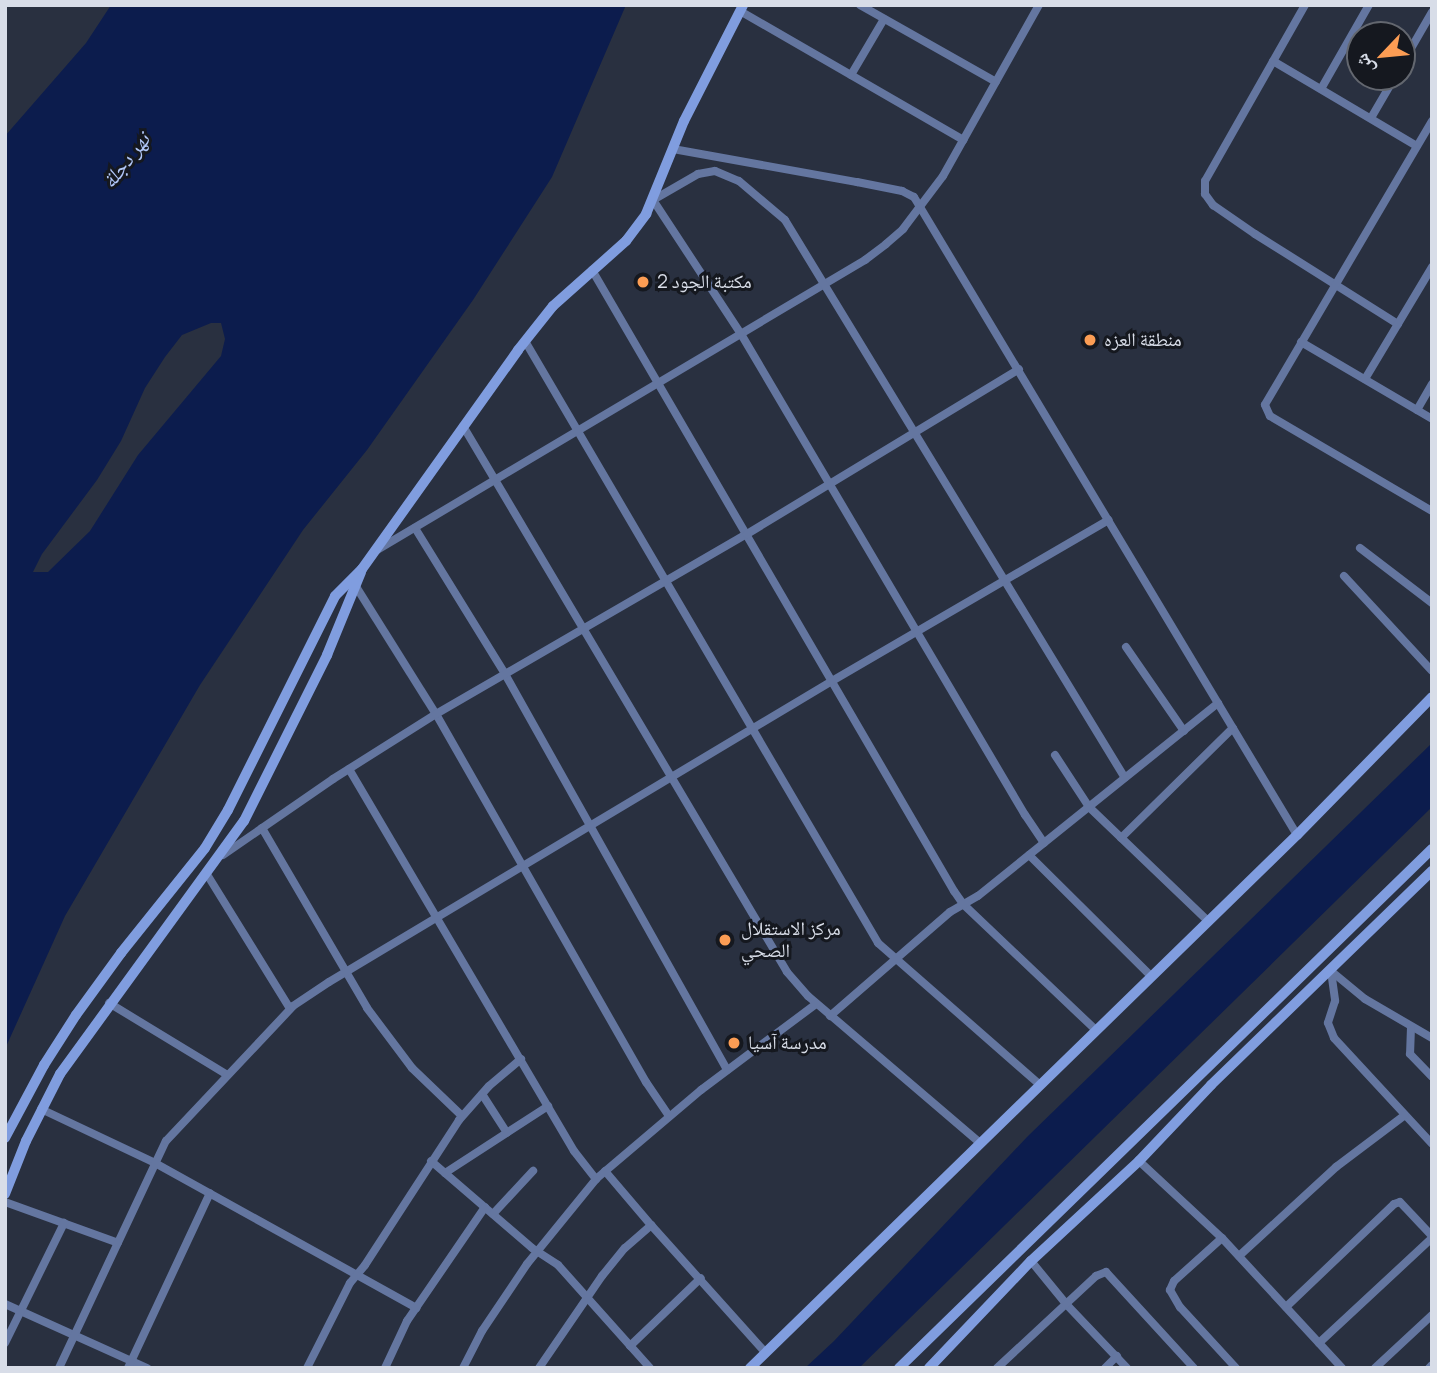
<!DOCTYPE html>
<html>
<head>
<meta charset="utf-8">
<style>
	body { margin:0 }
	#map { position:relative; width:1437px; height:1373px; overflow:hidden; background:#293040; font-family:Manrope,"Noto Naskh Arabic",sans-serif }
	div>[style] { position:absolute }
	.water>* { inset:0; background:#0c1c4d }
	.street>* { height:8px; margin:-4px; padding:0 4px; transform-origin:4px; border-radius:4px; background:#6476a0 }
	.secondary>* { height:10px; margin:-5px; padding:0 5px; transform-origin:5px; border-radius:5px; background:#809ddf }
	.dots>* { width:19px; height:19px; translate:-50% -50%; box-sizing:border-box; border:4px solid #15181f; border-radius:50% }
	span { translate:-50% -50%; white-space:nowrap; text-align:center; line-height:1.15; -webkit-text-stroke:6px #15181f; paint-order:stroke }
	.poi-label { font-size:19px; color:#d8dde8 }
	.left { translate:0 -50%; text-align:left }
	.water-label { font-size:21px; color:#b0c6f7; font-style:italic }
	.frame { position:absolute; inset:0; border:7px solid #d8dde8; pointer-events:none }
	.north { position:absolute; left:1346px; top:21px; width:70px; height:70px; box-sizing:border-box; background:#15181f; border:2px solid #63676f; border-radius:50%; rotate:244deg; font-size:19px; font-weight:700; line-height:28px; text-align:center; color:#d8dde8 }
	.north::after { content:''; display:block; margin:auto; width:24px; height:32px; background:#fc9d54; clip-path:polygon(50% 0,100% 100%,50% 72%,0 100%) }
</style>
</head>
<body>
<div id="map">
	<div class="water">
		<div style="clip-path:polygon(evenodd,111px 5px,626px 5px,552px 177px,473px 300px,367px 450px,303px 530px,200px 685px,65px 916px,5px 1049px,5px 136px,86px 43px,111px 5px,211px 323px,221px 323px,225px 339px,221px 356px,138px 455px,90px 531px,48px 572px,33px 572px,42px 554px,97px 480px,121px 441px,145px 388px,165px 357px,182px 335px,211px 323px)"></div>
		<div style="clip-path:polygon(1432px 743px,1432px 807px,859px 1368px,805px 1368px,834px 1341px,1027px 1137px)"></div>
	</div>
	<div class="street">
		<div style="left:860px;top:5px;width:156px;rotate:29.5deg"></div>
		<div style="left:1305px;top:5px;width:202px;rotate:119.6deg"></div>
		<div style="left:1205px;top:181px;width:13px;rotate:90deg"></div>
		<div style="left:1205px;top:194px;width:14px;rotate:54deg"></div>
		<div style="left:1213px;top:205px;width:51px;rotate:34.6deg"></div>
		<div style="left:1255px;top:234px;width:169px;rotate:32.2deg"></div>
		<div style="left:740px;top:11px;width:258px;rotate:30deg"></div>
		<div style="left:1273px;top:61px;width:167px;rotate:30.6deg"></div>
		<div style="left:1402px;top:64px;width:60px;rotate:-60deg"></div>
		<div style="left:851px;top:75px;width:65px;rotate:-59.5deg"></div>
		<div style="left:1321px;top:89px;width:97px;rotate:-60.3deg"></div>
		<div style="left:1371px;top:118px;width:48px;rotate:-59.7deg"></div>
		<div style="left:1432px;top:121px;width:329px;rotate:120.5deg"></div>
		<div style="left:1265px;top:405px;width:12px;rotate:66deg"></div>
		<div style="left:1270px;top:416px;width:188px;rotate:30.4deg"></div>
		<div style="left:673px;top:149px;width:187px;rotate:10.2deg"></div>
		<div style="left:857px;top:182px;width:46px;rotate:11.3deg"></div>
		<div style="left:902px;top:191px;width:13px;rotate:27deg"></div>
		<div style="left:914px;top:197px;width:744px;rotate:59.02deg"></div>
		<div style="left:592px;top:270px;width:719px;rotate:59.76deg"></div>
		<div style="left:954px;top:891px;width:16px;rotate:55deg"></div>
		<div style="left:963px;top:904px;width:183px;rotate:43.5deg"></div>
		<div style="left:525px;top:341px;width:698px;rotate:59.61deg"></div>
		<div style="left:878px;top:943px;width:214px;rotate:41.2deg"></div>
		<div style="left:1301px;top:342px;width:152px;rotate:30.4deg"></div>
		<div style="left:1365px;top:379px;width:131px;rotate:-59.1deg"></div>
		<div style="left:1417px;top:410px;width:30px;rotate:-60deg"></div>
		<div style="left:463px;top:426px;width:635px;rotate:59.31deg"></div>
		<div style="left:787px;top:972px;width:32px;rotate:49deg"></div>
		<div style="left:808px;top:996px;width:225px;rotate:40.5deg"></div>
		<div style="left:415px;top:528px;width:172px;rotate:58.3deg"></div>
		<div style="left:505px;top:674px;width:454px;rotate:60.7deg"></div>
		<div style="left:1360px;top:548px;width:91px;rotate:37.4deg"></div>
		<div style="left:377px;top:550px;width:568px;rotate:-30.72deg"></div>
		<div style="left:865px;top:260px;width:26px;rotate:-37deg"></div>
		<div style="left:886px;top:244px;width:23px;rotate:-41deg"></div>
		<div style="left:903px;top:229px;width:66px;rotate:-53deg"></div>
		<div style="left:943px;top:176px;width:196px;rotate:-60.7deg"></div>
		<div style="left:1344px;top:576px;width:129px;rotate:47.2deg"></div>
		<div style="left:355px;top:585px;width:152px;rotate:57.9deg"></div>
		<div style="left:436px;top:714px;width:424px;rotate:60.3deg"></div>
		<div style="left:646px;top:1082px;width:41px;rotate:55.9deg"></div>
		<div style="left:1126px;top:647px;width:102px;rotate:55.4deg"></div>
		<div style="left:1055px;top:755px;width:62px;rotate:56.8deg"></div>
		<div style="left:1089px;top:807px;width:165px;rotate:43.8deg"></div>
		<div style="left:349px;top:769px;width:443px;rotate:59.5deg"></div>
		<div style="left:574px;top:1151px;width:36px;rotate:52deg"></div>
		<div style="left:262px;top:828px;width:208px;rotate:59.7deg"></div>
		<div style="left:367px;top:1008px;width:75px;rotate:53.1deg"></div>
		<div style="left:412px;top:1068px;width:69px;rotate:43.8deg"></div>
		<div style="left:1121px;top:838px;width:157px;rotate:-44.5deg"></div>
		<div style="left:1044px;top:843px;width:34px;rotate:-124deg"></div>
		<div style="left:1025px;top:815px;width:559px;rotate:-120.56deg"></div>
		<div style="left:741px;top:334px;width:160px;rotate:-123.3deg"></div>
		<div style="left:653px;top:200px;width:52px;rotate:-30deg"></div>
		<div style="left:698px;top:174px;width:17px;rotate:-10deg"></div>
		<div style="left:715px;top:171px;width:26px;rotate:23deg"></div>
		<div style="left:739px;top:181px;width:60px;rotate:40.3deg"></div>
		<div style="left:785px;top:220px;width:653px;rotate:58.65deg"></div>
		<div style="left:223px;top:855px;width:134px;rotate:-34.6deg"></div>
		<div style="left:333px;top:779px;width:122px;rotate:-32.3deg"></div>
		<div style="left:436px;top:714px;width:359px;rotate:-30.1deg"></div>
		<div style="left:747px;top:534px;width:318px;rotate:-31.2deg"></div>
		<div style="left:1029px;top:855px;width:172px;rotate:44.8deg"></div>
		<div style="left:208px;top:876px;width:156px;rotate:58.3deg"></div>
		<div style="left:1331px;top:971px;width:30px;rotate:82deg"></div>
		<div style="left:1335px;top:1001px;width:23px;rotate:108deg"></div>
		<div style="left:1328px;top:1023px;width:16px;rotate:68deg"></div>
		<div style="left:1334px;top:1038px;width:144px;rotate:47.2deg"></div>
		<div style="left:1331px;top:971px;width:44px;rotate:39.5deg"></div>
		<div style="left:1365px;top:999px;width:78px;rotate:30.2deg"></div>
		<div style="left:109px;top:1003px;width:137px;rotate:31.3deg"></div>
		<div style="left:830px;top:1016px;width:159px;rotate:-40.9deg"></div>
		<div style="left:950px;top:912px;width:32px;rotate:-30deg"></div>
		<div style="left:978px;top:896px;width:308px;rotate:-38.8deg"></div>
		<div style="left:1411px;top:1027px;width:27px;rotate:92deg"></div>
		<div style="left:1410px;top:1054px;width:32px;rotate:46deg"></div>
		<div style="left:482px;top:1094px;width:46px;rotate:57.3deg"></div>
		<div style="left:41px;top:1109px;width:126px;rotate:25.3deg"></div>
		<div style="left:155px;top:1163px;width:299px;rotate:29deg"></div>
		<div style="left:431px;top:1161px;width:133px;rotate:40.7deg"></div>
		<div style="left:532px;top:1248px;width:31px;rotate:33deg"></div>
		<div style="left:558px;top:1265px;width:138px;rotate:48.2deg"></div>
		<div style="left:1139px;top:1161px;width:113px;rotate:42.9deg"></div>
		<div style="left:1222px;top:1238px;width:177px;rotate:47.3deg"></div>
		<div style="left:605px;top:1171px;width:71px;rotate:49.6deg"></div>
		<div style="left:445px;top:1173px;width:123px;rotate:-33deg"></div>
		<div style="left:5px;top:1202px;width:120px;rotate:19.9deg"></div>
		<div style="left:493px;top:1214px;width:59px;rotate:-47.1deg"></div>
		<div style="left:1222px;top:1238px;width:64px;rotate:138.1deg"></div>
		<div style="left:1174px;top:1281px;width:10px;rotate:114deg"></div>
		<div style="left:1170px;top:1290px;width:20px;rotate:60deg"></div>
		<div style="left:1180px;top:1307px;width:83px;rotate:47.4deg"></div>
		<div style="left:1239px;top:1256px;width:132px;rotate:-42.5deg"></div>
		<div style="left:1336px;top:1167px;width:86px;rotate:-37deg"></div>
		<div style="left:1031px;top:1261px;width:57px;rotate:50.7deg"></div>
		<div style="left:1067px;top:1305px;width:87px;rotate:46.4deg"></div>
		<div style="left:5px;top:1304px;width:156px;rotate:24.3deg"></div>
		<div style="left:1286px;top:1307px;width:149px;rotate:-43.6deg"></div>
		<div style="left:1394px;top:1204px;width:6px;rotate:-18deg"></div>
		<div style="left:1400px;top:1202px;width:47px;rotate:46.7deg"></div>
		<div style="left:5px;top:1343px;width:134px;rotate:-63.8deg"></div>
		<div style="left:1319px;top:1343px;width:154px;rotate:-42.9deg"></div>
		<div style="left:630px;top:1346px;width:98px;rotate:-43.8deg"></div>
		<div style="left:59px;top:1368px;width:251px;rotate:-64.8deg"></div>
		<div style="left:166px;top:1141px;width:185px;rotate:-46.7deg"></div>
		<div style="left:293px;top:1006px;width:43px;rotate:-33.7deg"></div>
		<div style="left:329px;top:982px;width:586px;rotate:-30.9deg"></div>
		<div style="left:832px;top:681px;width:320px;rotate:-30.2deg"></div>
		<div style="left:128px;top:1368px;width:193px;rotate:-64.9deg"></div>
		<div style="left:307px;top:1368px;width:95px;rotate:-63.2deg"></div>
		<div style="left:350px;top:1283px;width:23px;rotate:-50deg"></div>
		<div style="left:365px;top:1265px;width:173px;rotate:-57deg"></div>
		<div style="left:459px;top:1120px;width:45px;rotate:-48.6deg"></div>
		<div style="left:489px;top:1086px;width:42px;rotate:-40.2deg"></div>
		<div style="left:385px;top:1368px;width:52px;rotate:-64.9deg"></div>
		<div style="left:407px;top:1321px;width:138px;rotate:-55.6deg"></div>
		<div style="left:463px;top:1368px;width:42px;rotate:-62.8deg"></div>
		<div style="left:482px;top:1331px;width:81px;rotate:-56.1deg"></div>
		<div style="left:527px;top:1264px;width:109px;rotate:-50.9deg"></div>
		<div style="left:596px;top:1179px;width:138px;rotate:-40.3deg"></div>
		<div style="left:701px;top:1090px;width:144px;rotate:-36.8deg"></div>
		<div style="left:539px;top:1368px;width:112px;rotate:-55.6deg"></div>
		<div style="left:602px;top:1276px;width:36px;rotate:-51deg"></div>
		<div style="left:625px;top:1248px;width:35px;rotate:-41deg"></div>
		<div style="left:651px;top:1225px;width:172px;rotate:48.1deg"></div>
		<div style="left:997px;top:1368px;width:135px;rotate:-42.9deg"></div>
		<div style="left:1096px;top:1276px;width:11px;rotate:-22deg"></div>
		<div style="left:1106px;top:1272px;width:130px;rotate:47.5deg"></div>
		<div style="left:1105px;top:1368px;width:17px;rotate:-45deg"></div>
		<div style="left:1375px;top:1368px;width:78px;rotate:-42.9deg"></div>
		<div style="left:1429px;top:1368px;width:4px;rotate:-45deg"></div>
	</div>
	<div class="secondary">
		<div style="left:5px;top:1138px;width:83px;rotate:-61.9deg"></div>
		<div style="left:44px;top:1065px;width:59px;rotate:-57.4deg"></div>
		<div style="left:76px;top:1015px;width:77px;rotate:-54deg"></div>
		<div style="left:121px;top:953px;width:134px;rotate:-51.3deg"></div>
		<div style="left:205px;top:848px;width:44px;rotate:-58.8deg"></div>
		<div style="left:228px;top:810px;width:239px;rotate:-63.4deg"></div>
		<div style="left:335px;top:596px;width:38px;rotate:-45deg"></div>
		<div style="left:362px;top:569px;width:269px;rotate:-54.5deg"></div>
		<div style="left:518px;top:350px;width:56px;rotate:-51.5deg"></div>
		<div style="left:553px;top:306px;width:98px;rotate:-41.7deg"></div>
		<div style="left:626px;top:241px;width:34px;rotate:-53deg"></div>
		<div style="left:646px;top:214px;width:100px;rotate:-67.8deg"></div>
		<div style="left:684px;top:121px;width:130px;rotate:-63deg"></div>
		<div style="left:5px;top:1194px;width:57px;rotate:-68.4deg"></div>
		<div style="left:26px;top:1141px;width:75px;rotate:-63.1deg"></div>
		<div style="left:60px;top:1074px;width:313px;rotate:-54deg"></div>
		<div style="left:244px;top:821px;width:186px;rotate:-63.4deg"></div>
		<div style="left:327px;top:655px;width:90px;rotate:-67.7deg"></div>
		<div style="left:750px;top:1368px;width:764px;rotate:-44.26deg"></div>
		<div style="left:1297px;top:835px;width:193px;rotate:-45.6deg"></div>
		<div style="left:899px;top:1368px;width:744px;rotate:-44.24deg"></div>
		<div style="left:929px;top:1368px;width:148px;rotate:-46.4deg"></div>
		<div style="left:1031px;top:1261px;width:147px;rotate:-42.8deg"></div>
		<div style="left:1139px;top:1161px;width:105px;rotate:-46.5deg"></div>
		<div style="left:1211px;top:1085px;width:308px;rotate:-44.1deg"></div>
	</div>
	<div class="dots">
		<div style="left:643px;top:282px;background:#fc9d54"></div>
		<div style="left:1090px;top:340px;background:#fc9d54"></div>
		<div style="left:725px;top:940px;background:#fc9d54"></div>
		<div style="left:734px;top:1043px;background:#fc9d54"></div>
	</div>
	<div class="poi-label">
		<span class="left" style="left:657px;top:282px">مكتبة الجود 2</span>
		<span class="left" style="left:1104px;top:340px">منطقة العزه</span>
		<span class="left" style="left:741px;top:940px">مركز الاستقلال<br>الصحي</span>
		<span class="left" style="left:748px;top:1043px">مدرسة آسيا</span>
	</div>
	<div class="water-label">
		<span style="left:125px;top:160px;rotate:-52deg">نهر دجلة</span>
	</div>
	<div class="frame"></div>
	<div class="north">ش</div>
</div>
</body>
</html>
